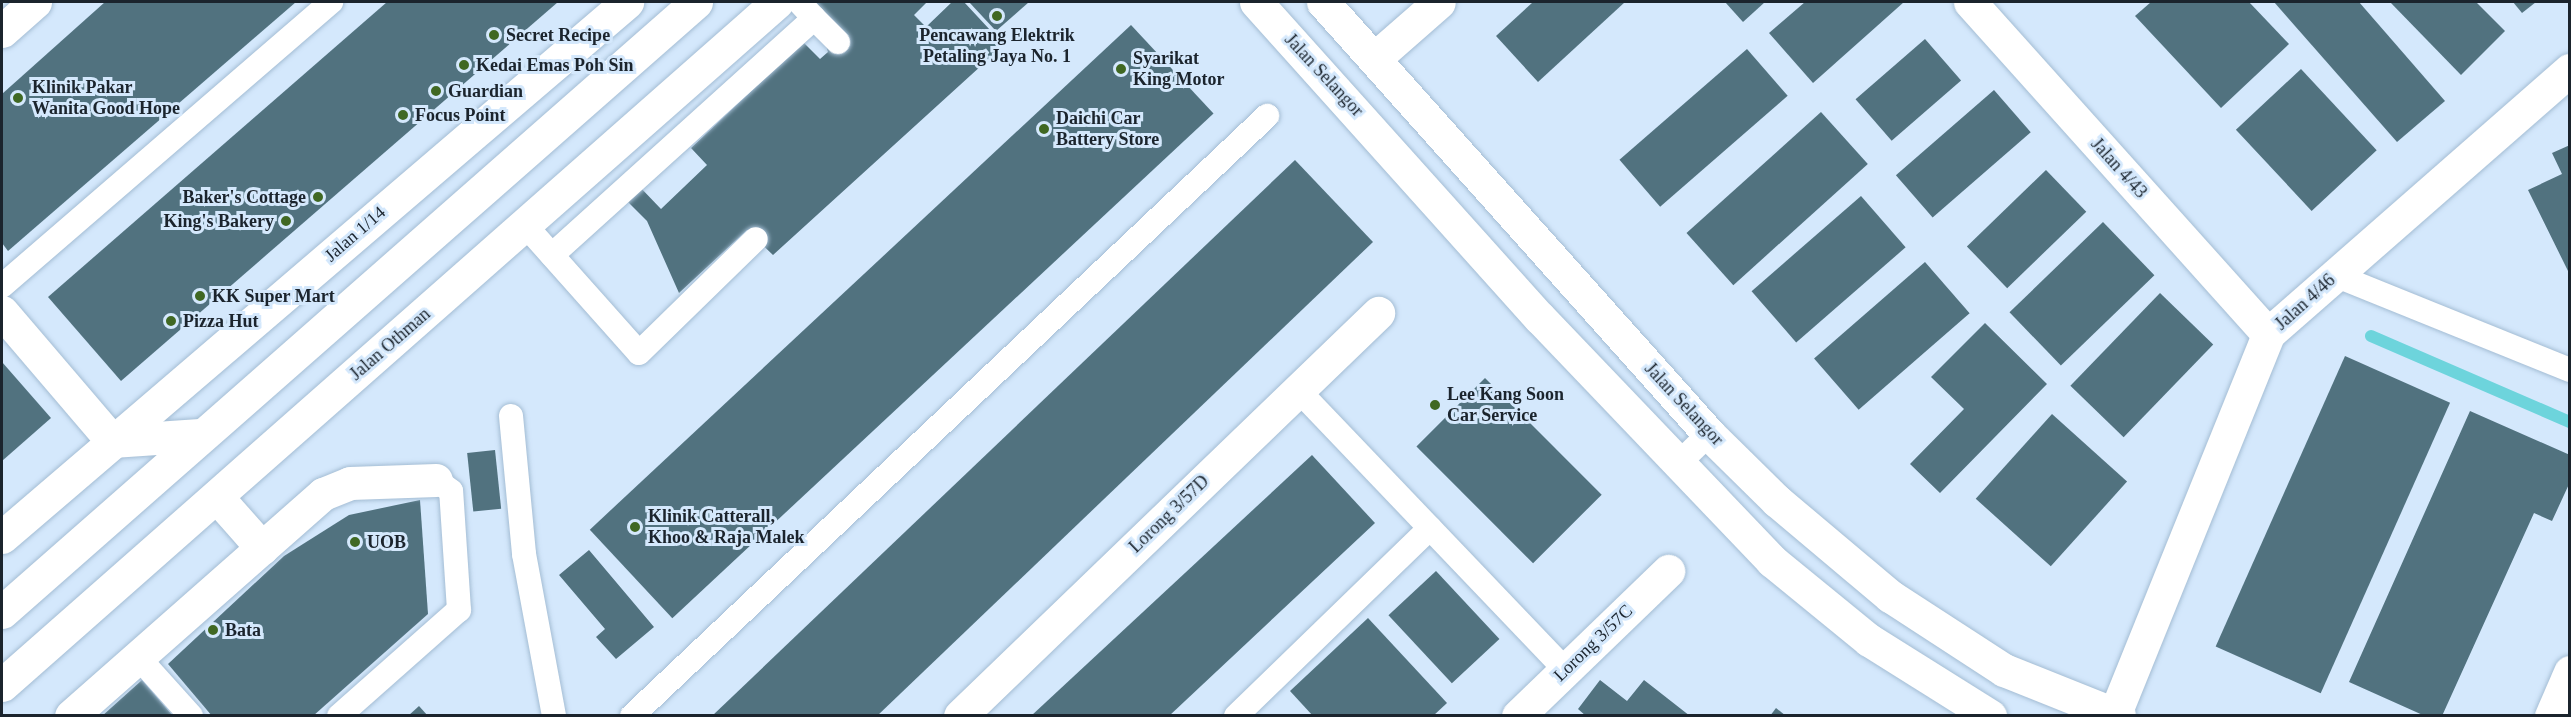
<!DOCTYPE html>
<html>
<head>
<meta charset="utf-8">
<style>
	body { margin:0 }
	#map { position:relative; width:2571px; height:717px; overflow:hidden; background:#d4e8fc; font-family:Georgia,serif }
	div>[style] { position:absolute }
	.stream>* { height:12px; margin:-6px; padding:0 6px; transform-origin:6px; border-radius:6px; background:#6dd4dc }
	.building>* { inset:0; background:#51727f; transform-origin:0 0 }
	.roads { filter:drop-shadow(0 0 2px #a4bdd4) drop-shadow(0 0 2px #a4bdd4) }
	.lane>* { height:24px; margin:-12px; padding:0 12px; transform-origin:12px; border-radius:12px; background:#fff }
	.street>* { height:33px; margin:-16.5px; padding:0 16.5px; transform-origin:16.5px; border-radius:16.5px; background:#fff }
	.secondary>* { height:33px; margin:-16.5px; padding:0 16.5px; transform-origin:16.5px; border-radius:16.5px; background:#fff }
	.dots>* { width:16px; height:16px; translate:-50% -50%; box-sizing:border-box; border:3px solid #d4e8fc; border-radius:50% }
	span { translate:-50% -50%; white-space:nowrap; text-align:center; line-height:1.15; -webkit-text-stroke:6px #d4e8fc; paint-order:stroke }
	.poi-label { font-size:18px; color:#1b242d; font-weight:700 }
	.left { translate:0 -50%; text-align:left }
	.right { translate:-100% -50%; text-align:right }
	.street-label { font-size:18px; color:#1b242d }
	.frame { position:absolute; inset:0; border:3px solid #1b242d; pointer-events:none }
</style>
</head>
<body>
<div id="map">
	<div class="stream">
		<div style="left:2371px;top:336px;width:217px;rotate:23.4deg"></div>
	</div>
	<div class="building">
		<div style="clip-path:polygon(105px 2px,296px 2px,8px 251px,2px 243px,2px 94px)"></div>
		<div style="clip-path:polygon(387px 2px,558px 2px,121px 381px,48px 297px)"></div>
		<div style="clip-path:polygon(812px 2px,927px 2px,914px 15px,926px 27px,952px 2px,964px 2px,1004px 45px,773px 255px,747px 230px,679px 293px,647px 221px,624px 198px,638px 185px,661px 209px,707px 165px,691px 148px,803px 42px,820px 59px,828px 52px)"></div>
		<div style="clip-path:polygon(969px 2px,1029px 2px,996px 31px)"></div>
		<div style="clip-path:polygon(1533px 2px,1625px 2px,1538px 82px,1496px 36px)"></div>
		<div style="clip-path:polygon(1725px 2px,1765px 2px,1743px 22px)"></div>
		<div style="clip-path:polygon(1805px 2px,1904px 2px,1813px 83px,1769px 33px)"></div>
		<div style="clip-path:polygon(2151px 2px,2249px 2px,2289px 44px,2221px 108px,2135px 16px)"></div>
		<div style="clip-path:polygon(2274px 2px,2359px 2px,2445px 101px,2397px 142px)"></div>
		<div style="clip-path:polygon(2390px 2px,2476px 2px,2505px 31px,2461px 75px)"></div>
		<div style="clip-path:polygon(2513px 2px,2536px 2px,2522px 13px)"></div>
		<div style="left:1131px;top:25px;width:121px;height:740px;rotate:47deg"></div>
		<div style="left:1925px;top:39px;width:55px;height:92px;rotate:49deg"></div>
		<div style="left:1747px;top:49px;width:62px;height:169px;rotate:49deg"></div>
		<div style="left:2301px;top:69px;width:111px;height:89px;rotate:47deg"></div>
		<div style="left:1994px;top:90px;width:56px;height:130px;rotate:49deg"></div>
		<div style="left:1821px;top:112px;width:70px;height:181px;rotate:48deg"></div>
		<div style="clip-path:polygon(2570px 145px,2570px 275px,2528px 190px,2562px 174px,2552px 153px)"></div>
		<div style="clip-path:polygon(1295px 160px,1373px 242px,877px 716px,712px 716px)"></div>
		<div style="left:2046px;top:170px;width:58px;height:110px;rotate:46deg"></div>
		<div style="left:1861px;top:196px;width:68px;height:145px;rotate:49deg"></div>
		<div style="left:2103px;top:222px;width:74px;height:130px;rotate:46deg"></div>
		<div style="left:1925px;top:262px;width:68px;height:147px;rotate:49deg"></div>
		<div style="left:2160px;top:293px;width:74px;height:129px;rotate:44deg"></div>
		<div style="clip-path:polygon(1985px 323px,2047px 384px,1940px 493px,1910px 464px,1964px 409px,1931px 377px)"></div>
		<div style="left:2345px;top:356px;width:115px;height:318px;rotate:24deg"></div>
		<div style="clip-path:polygon(2px 362px,51px 418px,2px 461px)"></div>
		<div style="left:1485px;top:378px;width:165px;height:97px;rotate:45deg"></div>
		<div style="clip-path:polygon(2470px 411px,2570px 455px,2570px 482px,2552px 521px,2534px 513px,2442px 716px,2425px 716px,2349px 682px)"></div>
		<div style="left:2052px;top:414px;width:101px;height:114px;rotate:42deg"></div>
		<div style="left:495px;top:450px;width:59px;height:28px;rotate:84deg"></div>
		<div style="clip-path:polygon(1312px 455px,1375px 523px,1169px 716px,1031px 716px)"></div>
		<div style="clip-path:polygon(420px 500px,428px 614px,313px 716px,212px 716px,168px 664px,284px 556px,349px 515px)"></div>
		<div style="clip-path:polygon(589px 550px,654px 627px,616px 659px,596px 637px,605px 629px,559px 575px)"></div>
		<div style="left:1436px;top:571px;width:93px;height:65px;rotate:47deg"></div>
		<div style="clip-path:polygon(1368px 618px,1447px 703px,1433px 716px,1313px 716px,1290px 691px)"></div>
		<div style="clip-path:polygon(142px 680px,173px 716px,102px 716px)"></div>
		<div style="clip-path:polygon(1600px 680px,1627px 701px,1644px 680px,1690px 716px,1586px 716px,1578px 709px)"></div>
		<div style="clip-path:polygon(419px 706px,428px 716px,408px 716px)"></div>
		<div style="clip-path:polygon(1776px 708px,1786px 716px,1770px 716px)"></div>
	</div>
	<div class="roads">
		<div class="lane">
			<div style="left:814px;top:18px;width:34px;rotate:45deg"></div>
			<div style="left:525px;top:225px;width:171px;rotate:48.3deg"></div>
			<div style="left:639px;top:353px;width:163px;rotate:-44.3deg"></div>
			<div style="left:552px;top:255px;width:353px;rotate:-42.1deg"></div>
			<div style="left:814px;top:18px;width:22px;rotate:-133deg"></div>
			<div style="left:2335px;top:275px;width:253px;rotate:22deg"></div>
			<div style="left:2px;top:286px;width:435px;rotate:-40.8deg"></div>
			<div style="left:1298px;top:390px;width:388px;rotate:46.3deg"></div>
			<div style="left:511px;top:416px;width:139px;rotate:84.6deg"></div>
			<div style="left:524px;top:554px;width:165px;rotate:79.5deg"></div>
			<div style="left:1678px;top:464px;width:43px;rotate:-44.1deg"></div>
			<div style="left:137px;top:656px;width:81px;rotate:48deg"></div>
			<div style="left:339px;top:716px;width:160px;rotate:-41.5deg"></div>
			<div style="left:459px;top:610px;width:119px;rotate:-93.8deg"></div>
			<div style="left:451px;top:491px;width:19px;rotate:-144deg"></div>
			<div style="left:632px;top:716px;width:874px;rotate:-43.38deg"></div>
			<div style="left:1236px;top:716px;width:270px;rotate:-44.1deg"></div>
		</div>
		<div class="street">
			<div style="left:1970px;top:2px;width:446px;rotate:48.1deg"></div>
			<div style="left:2px;top:31px;width:44px;rotate:-41.3deg"></div>
			<div style="left:1374px;top:59px;width:86px;rotate:-41.2deg"></div>
			<div style="left:2px;top:312px;width:170px;rotate:49.5deg"></div>
			<div style="left:112px;top:441px;width:88px;rotate:-3.9deg"></div>
			<div style="left:217px;top:497px;width:68px;rotate:48.6deg"></div>
			<div style="left:2px;top:537px;width:823px;rotate:-40.56deg"></div>
			<div style="left:71px;top:716px;width:336px;rotate:-41.4deg"></div>
			<div style="left:323px;top:494px;width:29px;rotate:-22deg"></div>
			<div style="left:350px;top:483px;width:86px;rotate:-2deg"></div>
			<div style="left:960px;top:716px;width:581px;rotate:-43.95deg"></div>
			<div style="left:1518px;top:716px;width:209px;rotate:-44deg"></div>
			<div style="left:2114px;top:716px;width:412px;rotate:-68deg"></div>
			<div style="left:2268px;top:334px;width:401px;rotate:-41.2deg"></div>
			<div style="left:2551px;top:716px;width:48px;rotate:-66.6deg"></div>
		</div>
		<div class="secondary">
			<div style="left:1256px;top:2px;width:425px;rotate:48.1deg"></div>
			<div style="left:1540px;top:318px;width:336px;rotate:46.3deg"></div>
			<div style="left:1772px;top:561px;width:125px;rotate:39.2deg"></div>
			<div style="left:1869px;top:640px;width:143px;rotate:32.1deg"></div>
			<div style="left:1323px;top:2px;width:579px;rotate:48.22deg"></div>
			<div style="left:1709px;top:434px;width:95px;rotate:44.6deg"></div>
			<div style="left:1777px;top:501px;width:148px;rotate:40.1deg"></div>
			<div style="left:1890px;top:596px;width:136px;rotate:33deg"></div>
			<div style="left:2004px;top:670px;width:124px;rotate:21.8deg"></div>
			<div style="left:2px;top:612px;width:924px;rotate:-41.31deg"></div>
			<div style="left:2px;top:685px;width:1033px;rotate:-41.39deg"></div>
		</div>
	</div>
	<div class="dots">
		<div style="left:997px;top:16px;background:#406823"></div>
		<div style="left:494px;top:35px;background:#406823"></div>
		<div style="left:464px;top:65px;background:#406823"></div>
		<div style="left:1121px;top:69px;background:#406823"></div>
		<div style="left:436px;top:91px;background:#406823"></div>
		<div style="left:18px;top:98px;background:#406823"></div>
		<div style="left:403px;top:115px;background:#406823"></div>
		<div style="left:1044px;top:129px;background:#406823"></div>
		<div style="left:318px;top:197px;background:#406823"></div>
		<div style="left:286px;top:221px;background:#406823"></div>
		<div style="left:200px;top:296px;background:#406823"></div>
		<div style="left:171px;top:321px;background:#406823"></div>
		<div style="left:1435px;top:405px;background:#406823"></div>
		<div style="left:635px;top:527px;background:#406823"></div>
		<div style="left:355px;top:542px;background:#406823"></div>
		<div style="left:213px;top:630px;background:#406823"></div>
	</div>
	<div class="poi-label">
		<span class="left" style="left:506px;top:35px">Secret Recipe</span>
		<span style="left:997px;top:46px">Pencawang Elektrik<br>Petaling Jaya No. 1</span>
		<span class="left" style="left:1133px;top:69px">Syarikat<br>King Motor</span>
		<span class="left" style="left:476px;top:65px">Kedai Emas Poh Sin</span>
		<span class="left" style="left:32px;top:98px">Klinik Pakar<br>Wanita Good Hope</span>
		<span class="left" style="left:448px;top:91px">Guardian</span>
		<span class="left" style="left:415px;top:115px">Focus Point</span>
		<span class="left" style="left:1056px;top:129px">Daichi Car<br>Battery Store</span>
		<span class="right" style="left:306px;top:197px">Baker's Cottage</span>
		<span class="right" style="left:274px;top:221px">King's Bakery</span>
		<span class="left" style="left:212px;top:296px">KK Super Mart</span>
		<span class="left" style="left:183px;top:321px">Pizza Hut</span>
		<span class="left" style="left:1447px;top:405px">Lee Kang Soon<br>Car Service</span>
		<span class="left" style="left:648px;top:527px">Klinik Catterall,<br>Khoo &amp; Raja Malek</span>
		<span class="left" style="left:367px;top:542px">UOB</span>
		<span class="left" style="left:225px;top:630px">Bata</span>
	</div>
	<div class="street-label">
		<span style="left:1324px;top:75px;rotate:47deg">Jalan Selangor</span>
		<span style="left:2119px;top:168px;rotate:48deg">Jalan 4/43</span>
		<span style="left:355px;top:234px;rotate:-41deg">Jalan 1/14</span>
		<span style="left:2305px;top:302px;rotate:-42deg">Jalan 4/46</span>
		<span style="left:390px;top:344px;rotate:-41deg">Jalan Othman</span>
		<span style="left:1684px;top:404px;rotate:47deg">Jalan Selangor</span>
		<span style="left:1169px;top:514px;rotate:-44deg">Lorong 3/57D</span>
		<span style="left:1593px;top:643px;rotate:-44deg">Lorong 3/57C</span>
	</div>
	<div class="frame"></div>
</div>
</body>
</html>
